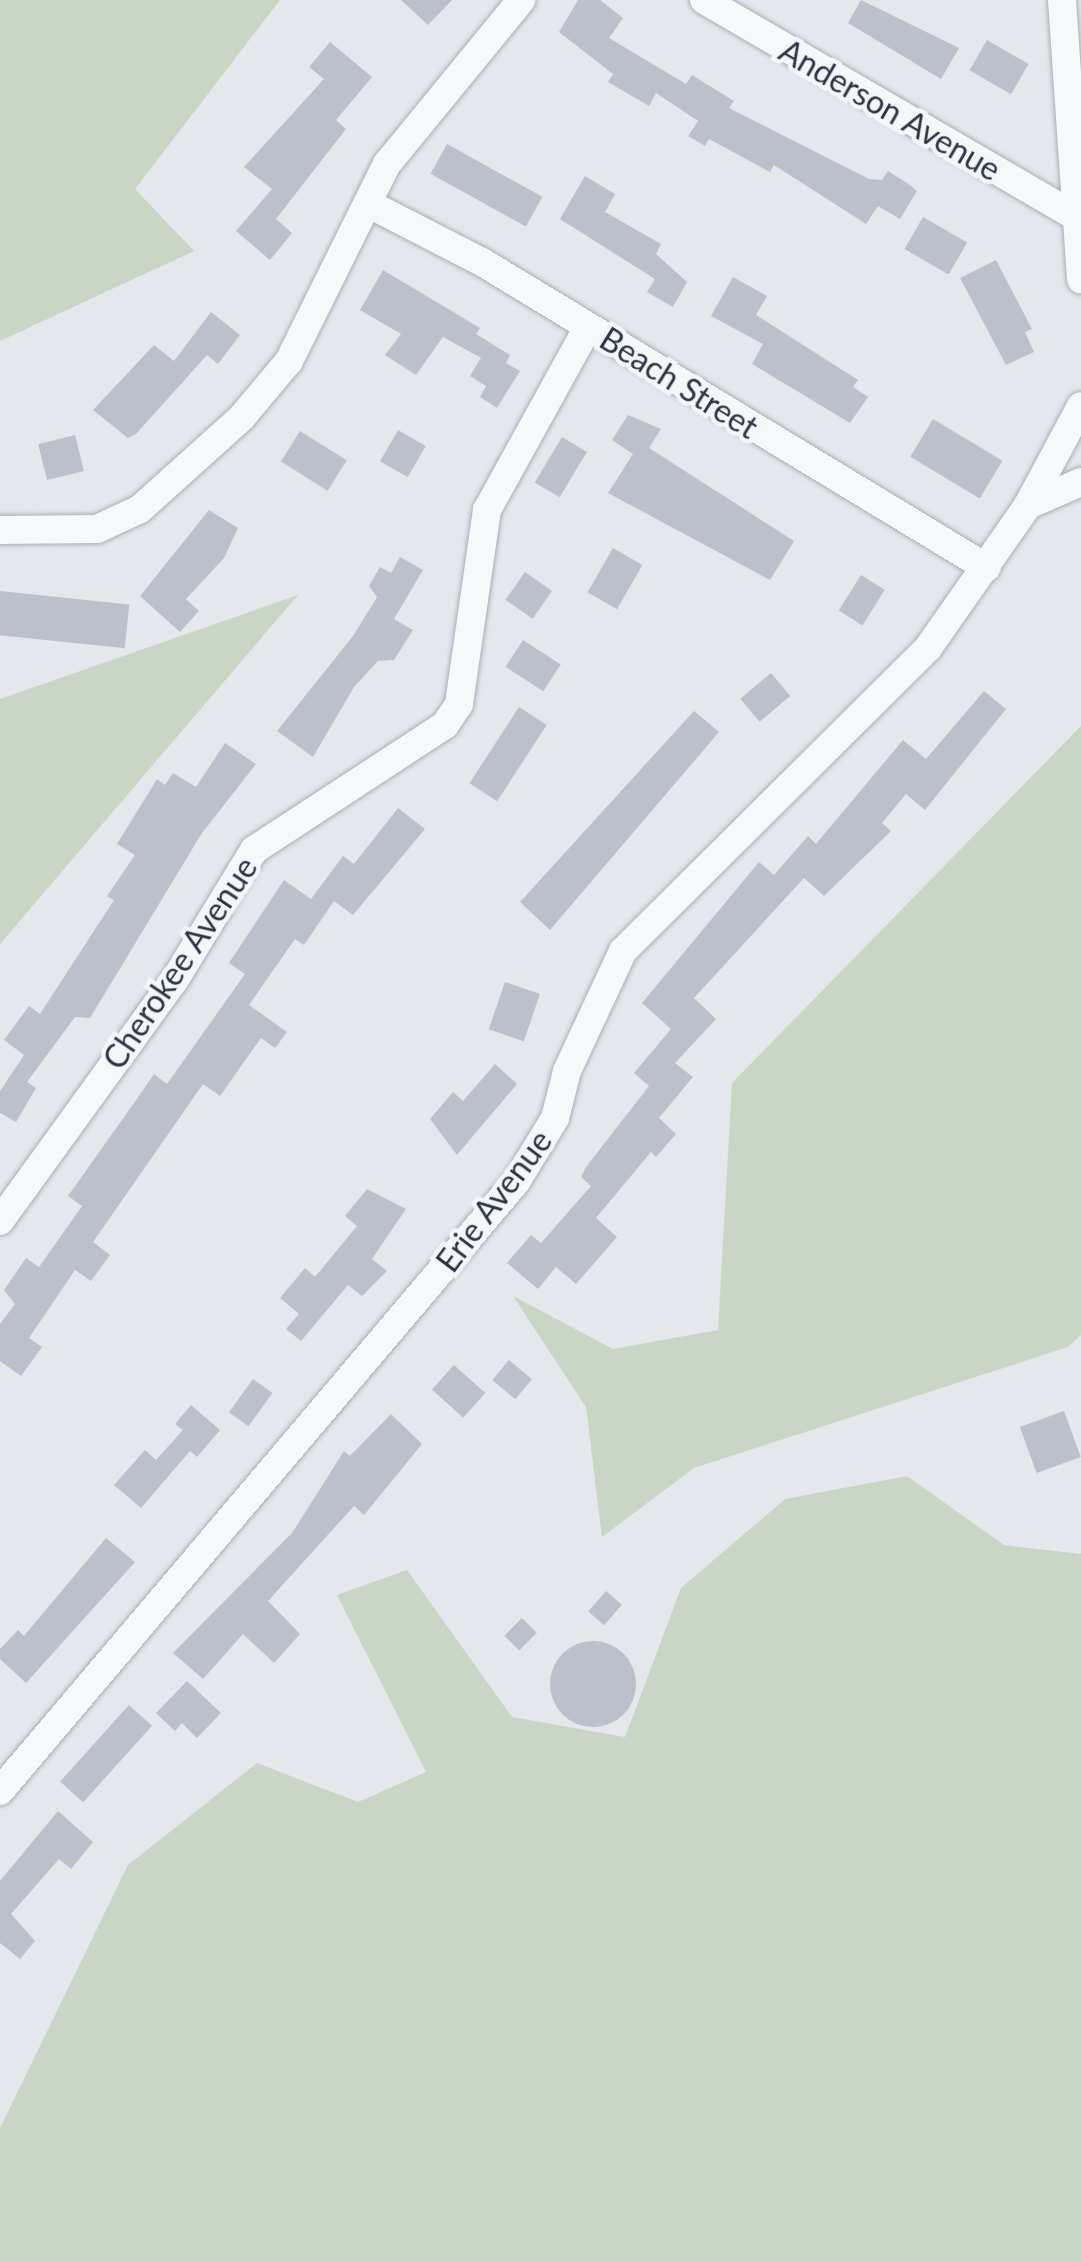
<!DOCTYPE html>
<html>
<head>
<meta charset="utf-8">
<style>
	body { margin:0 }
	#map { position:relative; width:1081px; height:2262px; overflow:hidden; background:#e4e7ec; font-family:Lato,sans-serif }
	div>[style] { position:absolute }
	.green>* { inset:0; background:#c9d6c5 }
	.building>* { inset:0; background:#bbc0ca; transform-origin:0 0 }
	.round { border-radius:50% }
	.roads { filter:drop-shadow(0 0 2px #a9aeb7) drop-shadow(0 0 2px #a9aeb7) }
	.minor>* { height:28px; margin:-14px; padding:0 14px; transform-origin:14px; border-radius:14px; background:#f7f8fa }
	span { translate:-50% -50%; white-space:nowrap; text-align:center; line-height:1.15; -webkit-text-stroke:9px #f4f6f9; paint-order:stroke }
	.street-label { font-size:32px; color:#2b3445 }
</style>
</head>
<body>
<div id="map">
	<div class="green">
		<div style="clip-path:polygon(0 0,280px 0,135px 189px,194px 251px,0 341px)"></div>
		<div style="clip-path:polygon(298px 595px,0 944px,0 699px)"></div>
		<div style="clip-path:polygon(1081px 726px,1081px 1335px,1068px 1347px,694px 1468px,602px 1537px,586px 1407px,513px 1296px,613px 1349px,718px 1330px,732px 1083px)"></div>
		<div style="clip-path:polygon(907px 1476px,1004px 1545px,1081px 1554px,1081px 2262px,0 2262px,0 2128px,128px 1865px,257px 1763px,358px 1802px,426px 1772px,337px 1595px,407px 1570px,512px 1717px,625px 1737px,681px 1588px,785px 1499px)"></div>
	</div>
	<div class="building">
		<div style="clip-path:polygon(401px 0,452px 0,428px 25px)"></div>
		<div style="clip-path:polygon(578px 0,600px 0,623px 18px,609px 38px,686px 84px,692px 75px,734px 101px,729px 108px,869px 179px,882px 180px,888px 171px,910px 185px,917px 191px,900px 219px,878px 206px,866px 224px,774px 165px,770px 172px,709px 139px,705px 146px,688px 136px,698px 121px,656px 93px,649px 106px,608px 82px,613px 74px,559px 32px)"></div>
		<div style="clip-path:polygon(861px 0,959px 48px,941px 79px,848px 23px)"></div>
		<div style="left:987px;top:40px;width:48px;height:35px;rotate:30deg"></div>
		<div style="clip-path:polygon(330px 42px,372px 77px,336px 120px,346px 129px,276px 219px,292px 233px,270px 260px,236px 231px,272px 189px,244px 167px,324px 79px,309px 67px)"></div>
		<div style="left:447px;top:144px;width:109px;height:34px;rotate:29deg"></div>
		<div style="clip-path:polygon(585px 176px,615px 194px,605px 212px,661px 244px,656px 254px,687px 282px,673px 307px,647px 292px,655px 279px,560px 219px)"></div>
		<div style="left:923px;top:217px;width:51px;height:37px;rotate:30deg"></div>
		<div style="clip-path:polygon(996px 260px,1032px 329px,1025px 332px,1034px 352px,1006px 365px,960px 278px)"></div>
		<div style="clip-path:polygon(383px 270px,480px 328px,476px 334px,510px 355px,506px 363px,520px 371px,497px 408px,480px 397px,486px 386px,470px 376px,481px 358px,443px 337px,416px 375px,385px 355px,401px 334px,360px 310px)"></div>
		<div style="clip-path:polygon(733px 277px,767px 296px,756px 315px,858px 380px,853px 387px,868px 397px,850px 423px,752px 364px,763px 344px,711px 316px)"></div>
		<div style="clip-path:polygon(211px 312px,240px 335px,218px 364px,207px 355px,136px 434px,128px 438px,93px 410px,154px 345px,174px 361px)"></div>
		<div style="clip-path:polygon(628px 415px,661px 429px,649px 448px,794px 541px,770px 580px,608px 493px,633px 454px,612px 440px)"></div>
		<div style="left:933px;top:419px;width:81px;height:44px;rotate:31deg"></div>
		<div style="left:398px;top:430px;width:32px;height:36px;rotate:30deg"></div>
		<div style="left:300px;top:431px;width:55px;height:36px;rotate:32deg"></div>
		<div style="left:75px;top:435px;width:37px;height:38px;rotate:76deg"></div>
		<div style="left:562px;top:437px;width:29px;height:53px;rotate:31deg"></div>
		<div style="clip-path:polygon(209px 510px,238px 528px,224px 558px,186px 599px,199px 611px,180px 632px,140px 596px)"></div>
		<div style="left:613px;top:548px;width:34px;height:51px;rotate:30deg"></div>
		<div style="clip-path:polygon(400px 557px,423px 570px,394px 619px,413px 630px,394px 660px,378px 661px,354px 687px,313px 757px,277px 731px,353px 636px,377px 597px,369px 586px,380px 567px,391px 573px)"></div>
		<div style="left:525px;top:572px;width:33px;height:34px;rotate:35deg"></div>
		<div style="left:861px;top:575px;width:28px;height:42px;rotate:32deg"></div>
		<div style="left:0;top:591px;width:130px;height:44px;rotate:6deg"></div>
		<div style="left:523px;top:640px;width:45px;height:32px;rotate:33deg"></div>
		<div style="left:771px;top:673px;width:30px;height:40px;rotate:50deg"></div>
		<div style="clip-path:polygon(984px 691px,1006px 709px,925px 810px,906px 794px,882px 823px,891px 831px,824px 896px,804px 878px,694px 998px,716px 1019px,675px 1063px,693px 1077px,659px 1118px,676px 1134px,656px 1157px,651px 1152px,596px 1218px,617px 1237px,576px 1284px,556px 1267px,538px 1289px,507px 1263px,531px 1235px,541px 1243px,591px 1186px,581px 1177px,586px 1167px,649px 1086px,634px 1073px,671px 1029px,642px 1003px,759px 862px,774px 875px,808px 836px,816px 844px,903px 740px,926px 759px)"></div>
		<div style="left:519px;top:707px;width:33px;height:91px;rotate:33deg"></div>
		<div style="clip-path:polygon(694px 711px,719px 732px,550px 930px,520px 902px)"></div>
		<div style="clip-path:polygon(225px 743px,256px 764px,202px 833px,90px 1018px,75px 1017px,27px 1082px,36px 1088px,16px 1122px,0 1113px,0 1091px,24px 1055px,4px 1040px,29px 1006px,40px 1014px,114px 900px,107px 896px,135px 855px,117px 844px,157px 779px,165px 785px,173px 773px,196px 787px)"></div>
		<div style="clip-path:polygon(398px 808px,425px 829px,353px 915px,334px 901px,304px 945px,295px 939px,249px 1005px,287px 1032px,275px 1048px,261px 1038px,220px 1096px,203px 1084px,93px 1242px,110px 1255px,91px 1281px,75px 1270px,29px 1338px,42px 1347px,21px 1376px,0 1361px,0 1324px,15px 1304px,4px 1290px,26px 1258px,39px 1267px,82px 1206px,68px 1196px,134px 1103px,154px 1074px,167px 1084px,245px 974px,229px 963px,284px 880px,311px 899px,343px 856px,354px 864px)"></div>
		<div style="left:505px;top:982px;width:37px;height:50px;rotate:19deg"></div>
		<div style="clip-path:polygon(495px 1064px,517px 1084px,457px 1155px,430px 1119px,453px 1092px,463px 1101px)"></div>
		<div style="clip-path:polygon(367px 1189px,406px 1209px,372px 1259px,387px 1271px,362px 1296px,348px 1285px,301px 1341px,286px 1329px,299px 1314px,280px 1298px,305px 1268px,315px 1277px,357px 1226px,345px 1216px)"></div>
		<div style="left:509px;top:1360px;width:30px;height:26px;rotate:40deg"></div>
		<div style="left:454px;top:1365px;width:42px;height:33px;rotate:42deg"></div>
		<div style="left:253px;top:1379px;width:24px;height:41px;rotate:36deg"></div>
		<div style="clip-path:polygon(191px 1405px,220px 1430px,197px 1457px,190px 1451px,141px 1508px,114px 1485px,145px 1450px,156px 1460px,183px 1430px,175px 1424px)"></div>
		<div style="left:1064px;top:1411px;width:49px;height:47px;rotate:70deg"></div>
		<div style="clip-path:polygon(391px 1414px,422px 1444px,364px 1515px,354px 1506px,268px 1601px,300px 1634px,274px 1663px,243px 1634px,203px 1679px,173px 1653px,292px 1533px,344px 1451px,350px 1456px)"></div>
		<div style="clip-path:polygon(106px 1538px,135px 1562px,26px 1683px,0 1659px,0 1649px,18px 1630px,24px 1636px)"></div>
		<div style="left:606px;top:1591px;width:21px;height:27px;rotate:41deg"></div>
		<div style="left:522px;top:1618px;width:21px;height:25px;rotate:45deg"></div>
		<div class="round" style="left:550px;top:1641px;width:86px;height:86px"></div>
		<div style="clip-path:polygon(187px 1681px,221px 1713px,197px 1738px,182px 1723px,175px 1731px,156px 1713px)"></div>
		<div style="left:129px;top:1705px;width:31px;height:103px;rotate:42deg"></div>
		<div style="clip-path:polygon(58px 1811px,93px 1842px,71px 1869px,59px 1859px,11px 1914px,35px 1941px,20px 1959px,0 1943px,0 1881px)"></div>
	</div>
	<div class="roads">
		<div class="minor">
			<div style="left:704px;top:0;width:434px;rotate:30.2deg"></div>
			<div style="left:1062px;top:0;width:280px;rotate:86.1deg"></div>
			<div style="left:369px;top:204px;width:127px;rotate:27.2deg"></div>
			<div style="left:482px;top:262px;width:590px;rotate:31.21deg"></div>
			<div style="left:1028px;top:505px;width:58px;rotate:-23.5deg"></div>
			<div style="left:0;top:530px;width:97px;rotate:-0.6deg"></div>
			<div style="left:97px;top:529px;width:47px;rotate:-24.9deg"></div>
			<div style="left:140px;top:509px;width:137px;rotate:-42deg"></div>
			<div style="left:242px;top:417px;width:73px;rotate:-50deg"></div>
			<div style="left:289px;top:361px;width:220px;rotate:-63.6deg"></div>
			<div style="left:387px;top:164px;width:212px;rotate:-50.7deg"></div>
			<div style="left:0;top:1221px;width:296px;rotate:-54.1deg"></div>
			<div style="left:174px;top:981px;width:153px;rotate:-58.6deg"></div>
			<div style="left:254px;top:850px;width:228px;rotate:-33.2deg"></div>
			<div style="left:445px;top:725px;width:25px;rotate:-56deg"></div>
			<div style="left:459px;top:704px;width:196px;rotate:-81.8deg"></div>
			<div style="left:487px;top:510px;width:209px;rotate:-61.1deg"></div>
			<div style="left:0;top:1791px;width:798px;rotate:-49.73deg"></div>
			<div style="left:516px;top:1182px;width:75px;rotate:-58.6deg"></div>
			<div style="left:555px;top:1118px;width:49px;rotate:-75.7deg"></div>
			<div style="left:567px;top:1071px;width:132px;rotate:-65deg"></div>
			<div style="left:623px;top:951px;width:430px;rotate:-44.8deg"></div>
			<div style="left:928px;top:648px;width:174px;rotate:-55deg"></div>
			<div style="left:1028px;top:505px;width:112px;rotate:-61.8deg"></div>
		</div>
	</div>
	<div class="street-label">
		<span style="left:890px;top:110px;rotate:30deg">Anderson Avenue</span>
		<span style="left:679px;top:383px;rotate:32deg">Beach Street</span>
		<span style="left:180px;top:963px;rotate:-56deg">Cherokee Avenue</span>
		<span style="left:494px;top:1201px;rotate:-53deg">Erie Avenue</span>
	</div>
</div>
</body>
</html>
